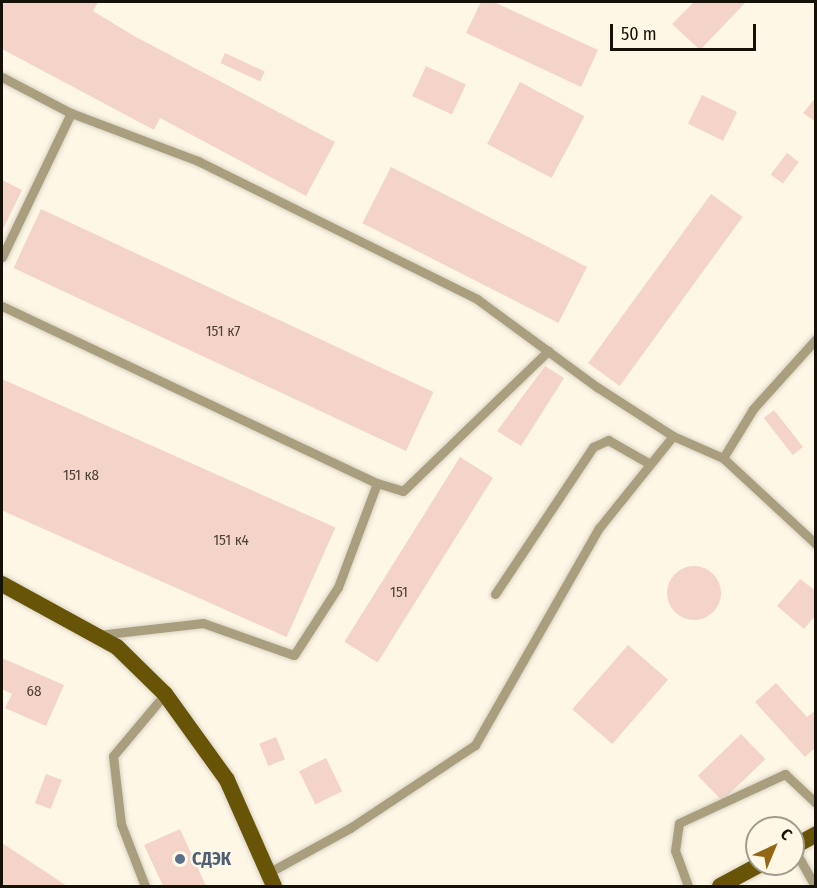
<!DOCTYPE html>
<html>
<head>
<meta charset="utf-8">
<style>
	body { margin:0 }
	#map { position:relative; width:817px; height:888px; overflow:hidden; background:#fef7e6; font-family:"Fira Sans Condensed",sans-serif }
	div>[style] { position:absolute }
	.building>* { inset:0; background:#f4d4c9; transform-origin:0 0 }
	.round { border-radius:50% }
	.roads { filter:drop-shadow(0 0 2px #d9d2c2) drop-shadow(0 0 2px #d9d2c2) }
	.service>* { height:9px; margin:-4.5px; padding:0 4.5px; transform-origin:4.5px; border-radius:4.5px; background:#a99e7d }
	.primary>* { height:16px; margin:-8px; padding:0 8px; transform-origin:8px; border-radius:8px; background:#685407 }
	.dots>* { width:16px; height:16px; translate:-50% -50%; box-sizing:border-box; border:3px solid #fef7e6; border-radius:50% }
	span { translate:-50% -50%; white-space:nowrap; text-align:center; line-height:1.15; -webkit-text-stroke:4.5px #fef7e6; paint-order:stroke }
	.number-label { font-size:15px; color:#4e4238 }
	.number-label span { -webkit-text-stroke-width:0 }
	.service-label { font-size:18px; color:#4e5e75; font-weight:700 }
	.left { translate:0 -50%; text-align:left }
	.frame { position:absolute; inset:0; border:3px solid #161208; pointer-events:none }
	.north { position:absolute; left:745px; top:816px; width:60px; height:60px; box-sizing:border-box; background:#fef7e6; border:2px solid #a19b8d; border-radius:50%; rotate:44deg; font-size:16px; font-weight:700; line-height:24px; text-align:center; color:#161208 }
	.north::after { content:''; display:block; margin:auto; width:21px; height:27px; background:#956715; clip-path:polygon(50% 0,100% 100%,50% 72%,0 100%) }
	.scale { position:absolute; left:610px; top:24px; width:146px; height:27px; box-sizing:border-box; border:3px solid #161208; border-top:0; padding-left:8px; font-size:18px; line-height:21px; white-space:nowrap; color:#161208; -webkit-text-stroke:4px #fef7e6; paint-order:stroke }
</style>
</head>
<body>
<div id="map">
	<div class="building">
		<div style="clip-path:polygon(2px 2px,98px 2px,93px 11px,134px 36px,335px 142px,306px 196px,160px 118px,154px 130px,2px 49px)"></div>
		<div style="clip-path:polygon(481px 2px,494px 2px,598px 50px,581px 87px,466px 33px)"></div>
		<div style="clip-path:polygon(694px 2px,746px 2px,700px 50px,672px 24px)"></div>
		<div style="left:225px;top:53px;width:44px;height:11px;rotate:25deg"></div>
		<div style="left:426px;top:66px;width:44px;height:33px;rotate:25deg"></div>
		<div style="left:520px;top:82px;width:73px;height:70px;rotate:28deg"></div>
		<div style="left:702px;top:95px;width:39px;height:32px;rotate:26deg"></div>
		<div style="clip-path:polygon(816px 97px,816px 122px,803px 113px)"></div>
		<div style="left:787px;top:153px;width:15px;height:27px;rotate:37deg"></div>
		<div style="left:391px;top:167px;width:220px;height:63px;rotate:27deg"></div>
		<div style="clip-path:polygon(2px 180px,22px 190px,2px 231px)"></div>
		<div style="left:711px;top:194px;width:39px;height:209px;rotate:36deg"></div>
		<div style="left:41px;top:209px;width:433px;height:65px;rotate:25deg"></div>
		<div style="clip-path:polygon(545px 366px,564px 378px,521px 446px,497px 431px)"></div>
		<div style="left:2px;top:379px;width:365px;height:120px;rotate:24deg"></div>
		<div style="left:774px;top:410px;width:47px;height:13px;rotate:52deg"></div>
		<div style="left:460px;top:457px;width:39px;height:218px;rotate:32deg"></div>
		<div class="round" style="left:667px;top:566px;width:54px;height:54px"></div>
		<div style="clip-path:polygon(800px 579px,816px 591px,816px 615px,804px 629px,777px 606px)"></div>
		<div style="left:628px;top:645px;width:53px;height:85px;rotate:41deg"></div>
		<div style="clip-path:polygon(2px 658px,64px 685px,46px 726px,5px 708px,12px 694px,2px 689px)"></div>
		<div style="clip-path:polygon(776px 683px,807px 717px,816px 710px,816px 747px,805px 757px,755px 702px)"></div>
		<div style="left:741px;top:734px;width:35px;height:60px;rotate:46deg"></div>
		<div style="left:276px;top:737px;width:24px;height:18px;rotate:68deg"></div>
		<div style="left:326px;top:758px;width:37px;height:30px;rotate:64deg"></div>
		<div style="left:46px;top:774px;width:17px;height:31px;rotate:21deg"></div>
		<div style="clip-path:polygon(180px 829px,206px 886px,163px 886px,144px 845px)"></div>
		<div style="clip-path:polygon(2px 843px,67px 886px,2px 886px)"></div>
	</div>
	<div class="roads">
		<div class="service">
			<div style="left:2px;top:77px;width:78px;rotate:27.6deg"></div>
			<div style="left:2px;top:257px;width:160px;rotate:-64.4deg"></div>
			<div style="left:71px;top:113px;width:136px;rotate:20.7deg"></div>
			<div style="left:198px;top:161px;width:311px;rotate:26.3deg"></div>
			<div style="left:477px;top:299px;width:149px;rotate:36.3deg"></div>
			<div style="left:597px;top:387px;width:90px;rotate:32.8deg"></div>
			<div style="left:2px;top:306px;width:415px;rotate:25.3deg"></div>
			<div style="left:377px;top:483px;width:27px;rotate:17deg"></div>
			<div style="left:403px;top:491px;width:202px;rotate:-44deg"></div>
			<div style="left:723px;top:458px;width:57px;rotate:-58.5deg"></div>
			<div style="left:753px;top:409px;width:94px;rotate:-48deg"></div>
			<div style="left:495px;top:594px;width:177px;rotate:-56.3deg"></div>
			<div style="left:593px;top:447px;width:17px;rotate:-25deg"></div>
			<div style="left:608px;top:440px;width:48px;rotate:29.7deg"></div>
			<div style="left:98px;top:635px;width:106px;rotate:-6.5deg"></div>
			<div style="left:203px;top:623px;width:96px;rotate:19.4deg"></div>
			<div style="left:294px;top:655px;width:81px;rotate:-57.1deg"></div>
			<div style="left:338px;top:587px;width:111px;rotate:-69.4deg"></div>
			<div style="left:793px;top:847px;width:45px;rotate:60.6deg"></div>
			<div style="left:268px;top:873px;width:94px;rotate:-28.8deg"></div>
			<div style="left:350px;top:828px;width:150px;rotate:-33.6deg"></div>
			<div style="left:475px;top:745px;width:250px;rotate:-60.3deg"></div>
			<div style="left:599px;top:528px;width:118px;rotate:-51.2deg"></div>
			<div style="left:673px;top:436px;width:55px;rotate:23.7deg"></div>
			<div style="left:723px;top:458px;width:127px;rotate:42.8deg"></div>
			<div style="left:145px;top:886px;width:66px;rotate:-111.2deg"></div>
			<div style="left:121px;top:824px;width:68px;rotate:-96.7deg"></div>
			<div style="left:113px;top:756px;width:81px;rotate:-50deg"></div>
			<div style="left:688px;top:886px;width:37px;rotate:-110deg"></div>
			<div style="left:675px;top:851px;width:28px;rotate:-82deg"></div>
			<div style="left:679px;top:823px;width:117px;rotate:-24.8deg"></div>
			<div style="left:785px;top:774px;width:42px;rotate:43.1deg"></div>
		</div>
		<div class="primary">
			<div style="left:2px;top:584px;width:131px;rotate:28.7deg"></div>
			<div style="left:117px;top:647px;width:67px;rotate:44.4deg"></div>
			<div style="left:165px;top:694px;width:106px;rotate:54.2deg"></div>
			<div style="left:227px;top:780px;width:116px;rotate:66.1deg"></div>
			<div style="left:793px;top:847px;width:26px;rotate:-29deg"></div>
			<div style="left:720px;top:886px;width:47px;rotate:-28.2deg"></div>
		</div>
	</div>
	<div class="dots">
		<div style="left:180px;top:859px;background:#5c6f8a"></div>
	</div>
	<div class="number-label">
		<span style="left:223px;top:332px">151 к7</span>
		<span style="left:81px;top:476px">151 к8</span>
		<span style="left:231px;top:541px">151 к4</span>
		<span style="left:399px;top:593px">151</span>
		<span style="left:34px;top:692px">68</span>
	</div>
	<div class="service-label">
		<span class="left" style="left:192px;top:859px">СДЭК</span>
	</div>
	<div class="frame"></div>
	<div class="north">С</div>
	<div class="scale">50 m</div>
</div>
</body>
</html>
